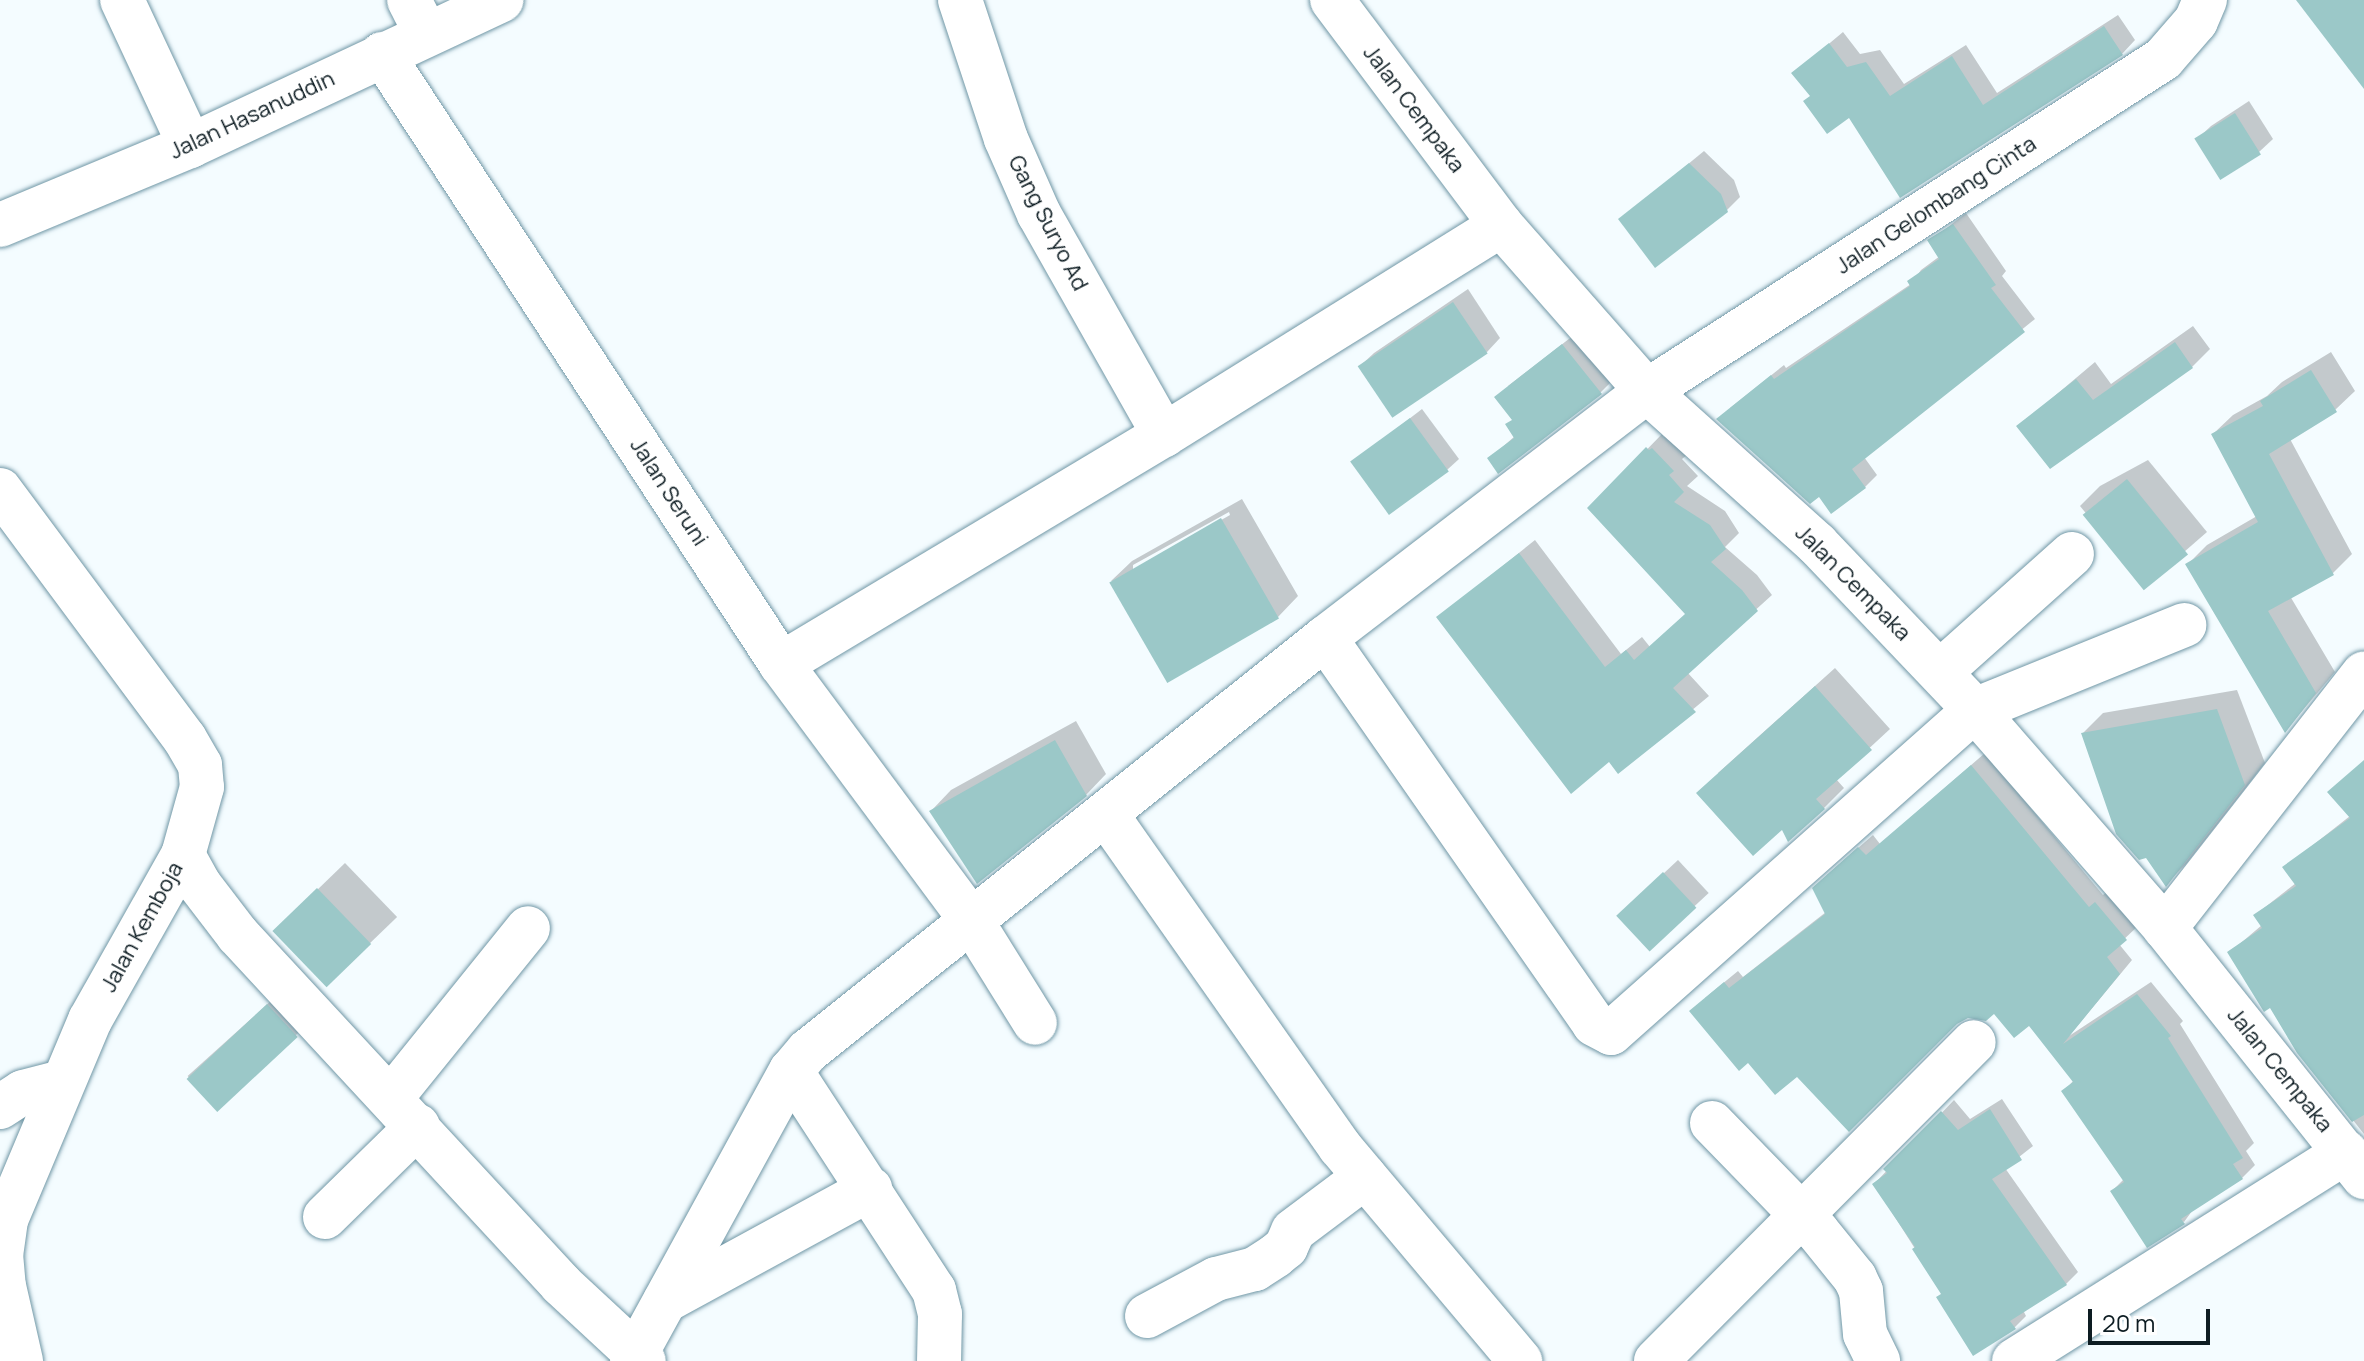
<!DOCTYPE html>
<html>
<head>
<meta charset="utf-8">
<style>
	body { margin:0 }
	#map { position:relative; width:2364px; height:1361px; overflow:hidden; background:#f4fcff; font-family:Manrope,sans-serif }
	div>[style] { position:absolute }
	.shadow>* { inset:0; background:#0003; transform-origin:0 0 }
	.building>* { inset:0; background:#9bc8c8; transform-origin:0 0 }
	.roads { filter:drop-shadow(0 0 2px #7097a6) drop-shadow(0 0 2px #7097a6) }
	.minor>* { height:44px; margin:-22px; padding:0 22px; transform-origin:22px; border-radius:22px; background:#fff }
	.major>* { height:44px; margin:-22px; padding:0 22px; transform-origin:22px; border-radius:22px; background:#fff }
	span { translate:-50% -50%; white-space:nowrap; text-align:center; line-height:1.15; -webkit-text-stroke:8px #fff; paint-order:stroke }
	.street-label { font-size:22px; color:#0d1c22 }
	.scale { position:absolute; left:2088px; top:1309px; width:122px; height:36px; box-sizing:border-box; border:4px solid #0d1c22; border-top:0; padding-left:10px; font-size:24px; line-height:28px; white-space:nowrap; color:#0d1c22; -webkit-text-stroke:6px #fff; paint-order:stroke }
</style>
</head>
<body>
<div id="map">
	<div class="shadow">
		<div style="clip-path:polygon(2118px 15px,2135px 40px,2122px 54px,1901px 196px,1850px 115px,1812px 95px,1794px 73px,1843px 32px,1860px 54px,1880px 50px,1904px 84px,1966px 45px,1997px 93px)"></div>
		<div style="clip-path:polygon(2249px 101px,2273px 139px,2259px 152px,2197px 139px,2211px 126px)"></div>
		<div style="clip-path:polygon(1704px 151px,1734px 180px,1740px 197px,1726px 211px,1620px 220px)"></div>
		<div style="clip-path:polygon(1966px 213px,2006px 271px,2002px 276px,2035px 319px,1864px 457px,1877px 475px,1865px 487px,1819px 494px,1730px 408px,1784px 365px,1786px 368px,1911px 284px,1921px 270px,1940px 256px,1930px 241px)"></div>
		<div style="clip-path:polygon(1468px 289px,1500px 338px,1487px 352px,1360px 366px,1374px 353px)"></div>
		<div style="clip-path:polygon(2193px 326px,2210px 349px,2192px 367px,2019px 426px,2095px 362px,2111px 384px)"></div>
		<div style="clip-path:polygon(1574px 335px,1611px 382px,1600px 393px,1490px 458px,1515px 436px,1508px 386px)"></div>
		<div style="clip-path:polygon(2331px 352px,2355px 391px,2335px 410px,2290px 439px,2352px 554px,2332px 574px,2290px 596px,2335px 672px,2286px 730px,2188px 564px,2207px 545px,2257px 516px,2213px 434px,2233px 415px,2267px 396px,2282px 382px)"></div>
		<div style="clip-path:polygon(1422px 409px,1459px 459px,1447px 470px,1353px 462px)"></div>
		<div style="clip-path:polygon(1662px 434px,1664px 437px,1668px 434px,1687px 455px,1682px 459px,1698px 476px,1687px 486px,1725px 511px,1739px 533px,1725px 547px,1757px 575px,1772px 595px,1687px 672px,1709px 696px,1619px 771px,1609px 759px,1439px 617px,1535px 540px,1621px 654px,1642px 637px,1650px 647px,1687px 613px,1590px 508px)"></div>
		<div style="clip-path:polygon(2148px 460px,2207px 532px,2145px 586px,2080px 506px,2100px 486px)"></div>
		<div style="clip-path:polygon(evenodd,1242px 499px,1298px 596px,1278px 617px,1111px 581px,1132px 561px,1242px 499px,1229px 512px,1230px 515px,1133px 570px,1133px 565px,1229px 512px)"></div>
		<div style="clip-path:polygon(1835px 668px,1890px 729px,1836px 779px,1844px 788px,1824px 808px,1783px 827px,1718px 773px)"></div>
		<div style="clip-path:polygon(2237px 690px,2265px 763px,2186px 864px,2166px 884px,2147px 856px,2083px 733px,2103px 713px)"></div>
		<div style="clip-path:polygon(1076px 721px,1106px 774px,1086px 795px,931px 811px,951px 790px)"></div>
		<div style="clip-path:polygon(1985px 753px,2103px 895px,2109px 890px,2139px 925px,2119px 944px,2132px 960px,2069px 1036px,2151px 982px,2183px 1021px,2180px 1024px,2254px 1143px,2246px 1151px,2255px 1165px,2242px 1178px,2195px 1207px,2184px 1222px,2112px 1191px,2124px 1179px,2064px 1091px,2074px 1080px,2029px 1023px,1995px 1012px,1968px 1016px,1797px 1074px,1705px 998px,1738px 971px,1743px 977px,1826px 912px,1827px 875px,1873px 835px,1880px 844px)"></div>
		<div style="clip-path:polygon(2364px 761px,2364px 1134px,2299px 1052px,2270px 1005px,2229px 953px,2262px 925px,2255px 915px,2296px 883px,2285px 867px,2350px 816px)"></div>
		<div style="left:1678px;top:860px;width:45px;height:82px;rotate:47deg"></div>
		<div style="left:345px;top:863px;width:75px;height:97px;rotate:46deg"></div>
		<div style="left:282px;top:991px;width:42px;height:127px;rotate:48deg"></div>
		<div style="clip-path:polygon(2002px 1099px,2033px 1146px,2005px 1168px,2078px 1272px,2066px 1284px,2023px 1310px,2026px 1316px,2014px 1328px,1943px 1293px,1874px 1184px,1954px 1100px,1970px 1119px)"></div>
	</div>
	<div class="building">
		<div style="clip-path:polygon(2296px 0,2364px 0,2364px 89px)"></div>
		<div style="clip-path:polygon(2104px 26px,2123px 55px,1900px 198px,1849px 118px,1827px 134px,1803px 101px,1810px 96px,1791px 73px,1829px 43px,1847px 67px,1866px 62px,1890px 96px,1952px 56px,1983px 105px)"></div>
		<div style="left:2235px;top:113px;width:49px;height:48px;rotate:58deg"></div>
		<div style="clip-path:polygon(1689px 163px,1721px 194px,1728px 212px,1655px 268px,1618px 219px)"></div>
		<div style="clip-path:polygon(1953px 224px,1996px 285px,1991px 288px,2025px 332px,1852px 469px,1866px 488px,1831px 514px,1819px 497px,1810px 504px,1716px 419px,1771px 375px,1774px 379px,1910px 286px,1907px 281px,1939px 259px,1927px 240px)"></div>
		<div style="left:1453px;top:302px;width:62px;height:115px;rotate:56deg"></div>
		<div style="clip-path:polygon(2175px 342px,2193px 368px,2050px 469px,2016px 426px,2076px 379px,2093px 400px)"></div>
		<div style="clip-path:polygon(1562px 344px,1602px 394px,1498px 474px,1487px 458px,1514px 438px,1505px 424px,1512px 420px,1494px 397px)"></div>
		<div style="clip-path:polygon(2311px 370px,2337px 412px,2269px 454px,2334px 575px,2268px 611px,2316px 693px,2285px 733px,2185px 564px,2258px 522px,2211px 434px,2263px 406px,2260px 401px)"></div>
		<div style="left:1410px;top:418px;width:66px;height:74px;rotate:54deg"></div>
		<div style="clip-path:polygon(1646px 447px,1649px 450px,1652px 448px,1674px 471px,1669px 475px,1684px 492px,1674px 502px,1710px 525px,1726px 549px,1711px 562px,1742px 590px,1758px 611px,1673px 688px,1696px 712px,1618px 774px,1609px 762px,1571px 794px,1436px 617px,1519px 553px,1605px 667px,1626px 650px,1634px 660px,1685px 614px,1587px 508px)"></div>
		<div style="left:2127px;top:479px;width:97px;height:57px;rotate:51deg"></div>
		<div style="left:1221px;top:518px;width:116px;height:129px;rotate:60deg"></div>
		<div style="clip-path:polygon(1815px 686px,1872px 750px,1816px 799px,1825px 809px,1788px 842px,1782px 830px,1753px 856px,1696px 793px)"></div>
		<div style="clip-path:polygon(2217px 709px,2245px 785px,2166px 887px,2146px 858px,2139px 860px,2116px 834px,2081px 733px)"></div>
		<div style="clip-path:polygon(1055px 740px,1087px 796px,977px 884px,929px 811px)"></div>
		<div style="clip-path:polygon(2364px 760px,2364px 1115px,2352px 1122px,2297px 1053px,2270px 1008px,2264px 1012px,2227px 952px,2262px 928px,2253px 915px,2296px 886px,2282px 867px,2350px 818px,2327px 792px)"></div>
		<div style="clip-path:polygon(1971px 765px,2089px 907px,2095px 902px,2127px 940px,2107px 957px,2120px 974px,2063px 1044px,2137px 994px,2171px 1036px,2168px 1038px,2243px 1158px,2233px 1164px,2243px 1179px,2181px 1219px,2185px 1224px,2147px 1248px,2110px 1191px,2124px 1182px,2061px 1091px,2073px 1082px,2029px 1026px,2014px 1038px,1994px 1014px,1986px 1021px,1968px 1018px,1957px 1024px,1849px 1132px,1797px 1077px,1775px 1095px,1748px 1063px,1739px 1071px,1689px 1011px,1724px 982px,1729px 988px,1825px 914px,1812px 888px,1858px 847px,1866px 855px)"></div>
		<div style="left:1663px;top:872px;width:49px;height:64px;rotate:47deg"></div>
		<div style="left:317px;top:888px;width:78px;height:62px;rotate:46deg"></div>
		<div style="left:267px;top:1004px;width:45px;height:110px;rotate:47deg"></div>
		<div style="clip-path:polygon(1990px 1109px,2022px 1160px,1992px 1179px,2067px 1285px,2010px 1321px,2016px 1329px,1973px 1356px,1936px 1297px,1941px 1294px,1912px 1249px,1915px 1247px,1872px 1184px,1887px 1173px,1883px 1169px,1941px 1111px,1958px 1130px)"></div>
	</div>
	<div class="roads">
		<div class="minor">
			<div style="left:122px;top:0;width:161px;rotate:65deg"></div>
			<div style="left:409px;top:0;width:38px;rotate:63deg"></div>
			<div style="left:960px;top:0;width:146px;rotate:71.7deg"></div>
			<div style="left:1006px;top:139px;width:82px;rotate:66.3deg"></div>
			<div style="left:1039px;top:214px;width:254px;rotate:60.5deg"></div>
			<div style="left:1332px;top:0;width:281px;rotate:53.1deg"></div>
			<div style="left:1501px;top:225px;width:221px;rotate:48.7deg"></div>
			<div style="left:1647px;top:391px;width:229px;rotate:42deg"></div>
			<div style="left:1817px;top:544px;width:229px;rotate:46.4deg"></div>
			<div style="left:1975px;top:710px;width:289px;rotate:48.9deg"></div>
			<div style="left:2165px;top:928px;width:319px;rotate:51.4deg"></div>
			<div style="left:382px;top:54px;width:729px;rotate:56.81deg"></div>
			<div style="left:781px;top:664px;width:319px;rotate:53.4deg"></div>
			<div style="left:971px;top:920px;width:121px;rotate:58.1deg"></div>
			<div style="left:0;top:490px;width:310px;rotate:53.4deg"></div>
			<div style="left:185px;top:739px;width:30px;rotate:60deg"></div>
			<div style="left:200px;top:765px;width:22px;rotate:85deg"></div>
			<div style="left:202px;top:787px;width:71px;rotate:105.6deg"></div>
			<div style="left:183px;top:855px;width:189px;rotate:119.4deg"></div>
			<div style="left:90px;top:1020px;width:217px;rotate:112.8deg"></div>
			<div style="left:6px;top:1220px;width:34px;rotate:98deg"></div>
			<div style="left:1px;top:1254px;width:32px;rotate:85deg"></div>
			<div style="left:4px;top:1286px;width:77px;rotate:77.2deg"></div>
			<div style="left:1325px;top:638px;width:470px;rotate:55.1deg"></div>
			<div style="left:1594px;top:1024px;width:19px;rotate:28deg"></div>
			<div style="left:1611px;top:1033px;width:487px;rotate:-41.6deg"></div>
			<div style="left:1975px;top:710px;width:226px;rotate:-22.1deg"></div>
			<div style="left:781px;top:664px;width:446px;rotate:-30.9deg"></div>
			<div style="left:1164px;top:435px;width:397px;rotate:-31.9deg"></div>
			<div style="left:1940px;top:672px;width:177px;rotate:-41.8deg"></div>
			<div style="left:1106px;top:814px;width:407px;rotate:54.9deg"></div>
			<div style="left:1340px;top:1147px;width:280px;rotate:49.9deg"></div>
			<div style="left:183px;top:855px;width:33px;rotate:61deg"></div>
			<div style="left:199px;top:884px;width:64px;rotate:52.6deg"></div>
			<div style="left:238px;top:935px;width:476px;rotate:47.2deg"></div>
			<div style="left:561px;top:1284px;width:113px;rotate:42.9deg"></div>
			<div style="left:2165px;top:928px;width:323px;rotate:-52deg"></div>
			<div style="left:791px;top:1071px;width:262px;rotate:56.9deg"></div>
			<div style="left:934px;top:1290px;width:25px;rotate:76deg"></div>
			<div style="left:940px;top:1314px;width:47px;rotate:91.2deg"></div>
			<div style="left:391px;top:1098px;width:218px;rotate:-51.1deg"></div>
			<div style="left:0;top:1107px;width:27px;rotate:-33deg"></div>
			<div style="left:23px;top:1092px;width:40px;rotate:-14.4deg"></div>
			<div style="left:1712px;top:1123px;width:151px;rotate:45.8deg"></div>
			<div style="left:1817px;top:1231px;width:60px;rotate:51deg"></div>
			<div style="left:1855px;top:1278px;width:14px;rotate:65deg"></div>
			<div style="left:1861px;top:1291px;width:43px;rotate:84.7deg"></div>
			<div style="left:1865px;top:1334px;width:30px;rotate:64deg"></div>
			<div style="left:325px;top:1217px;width:130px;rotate:-44.4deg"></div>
			<div style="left:665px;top:1301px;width:234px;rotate:-28.6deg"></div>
			<div style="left:1147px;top:1316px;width:78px;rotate:-28.2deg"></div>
			<div style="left:1216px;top:1279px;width:40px;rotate:-14.4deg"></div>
			<div style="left:1255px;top:1269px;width:24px;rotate:-33deg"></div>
			<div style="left:1275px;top:1256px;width:14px;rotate:-39deg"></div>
			<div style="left:1286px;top:1247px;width:17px;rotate:-66deg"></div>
			<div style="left:1293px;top:1231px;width:90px;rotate:-36.9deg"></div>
			<div style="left:632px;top:1361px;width:331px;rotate:-61.3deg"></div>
			<div style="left:791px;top:1071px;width:26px;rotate:-50deg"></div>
			<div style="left:808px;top:1051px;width:662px;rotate:-38.62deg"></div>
			<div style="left:1325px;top:638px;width:406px;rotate:-37.5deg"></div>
			<div style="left:1647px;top:391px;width:614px;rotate:-32.76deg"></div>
			<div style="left:2163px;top:59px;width:50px;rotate:-49deg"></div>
			<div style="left:2196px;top:21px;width:23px;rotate:-67deg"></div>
			<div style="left:1656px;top:1361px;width:450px;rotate:-45.1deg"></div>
			<div style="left:2014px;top:1361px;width:392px;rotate:-32.2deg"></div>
		</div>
		<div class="major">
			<div style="left:0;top:225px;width:206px;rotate:-22.6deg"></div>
			<div style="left:190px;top:146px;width:344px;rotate:-25.1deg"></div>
		</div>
	</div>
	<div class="street-label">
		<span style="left:1414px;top:109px;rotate:53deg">Jalan Cempaka</span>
		<span style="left:252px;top:115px;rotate:-25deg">Jalan Hasanuddin</span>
		<span style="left:1936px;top:205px;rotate:-33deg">Jalan Gelombang Cinta</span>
		<span style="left:1048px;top:223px;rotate:63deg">Gang Suryo Ad</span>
		<span style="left:669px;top:492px;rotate:57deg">Jalan Seruni</span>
		<span style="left:1853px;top:583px;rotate:45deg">Jalan Cempaka</span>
		<span style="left:142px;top:927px;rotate:-61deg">Jalan Kemboja</span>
		<span style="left:2280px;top:1070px;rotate:51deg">Jalan Cempaka</span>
	</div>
	<div class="scale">20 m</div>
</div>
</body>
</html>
